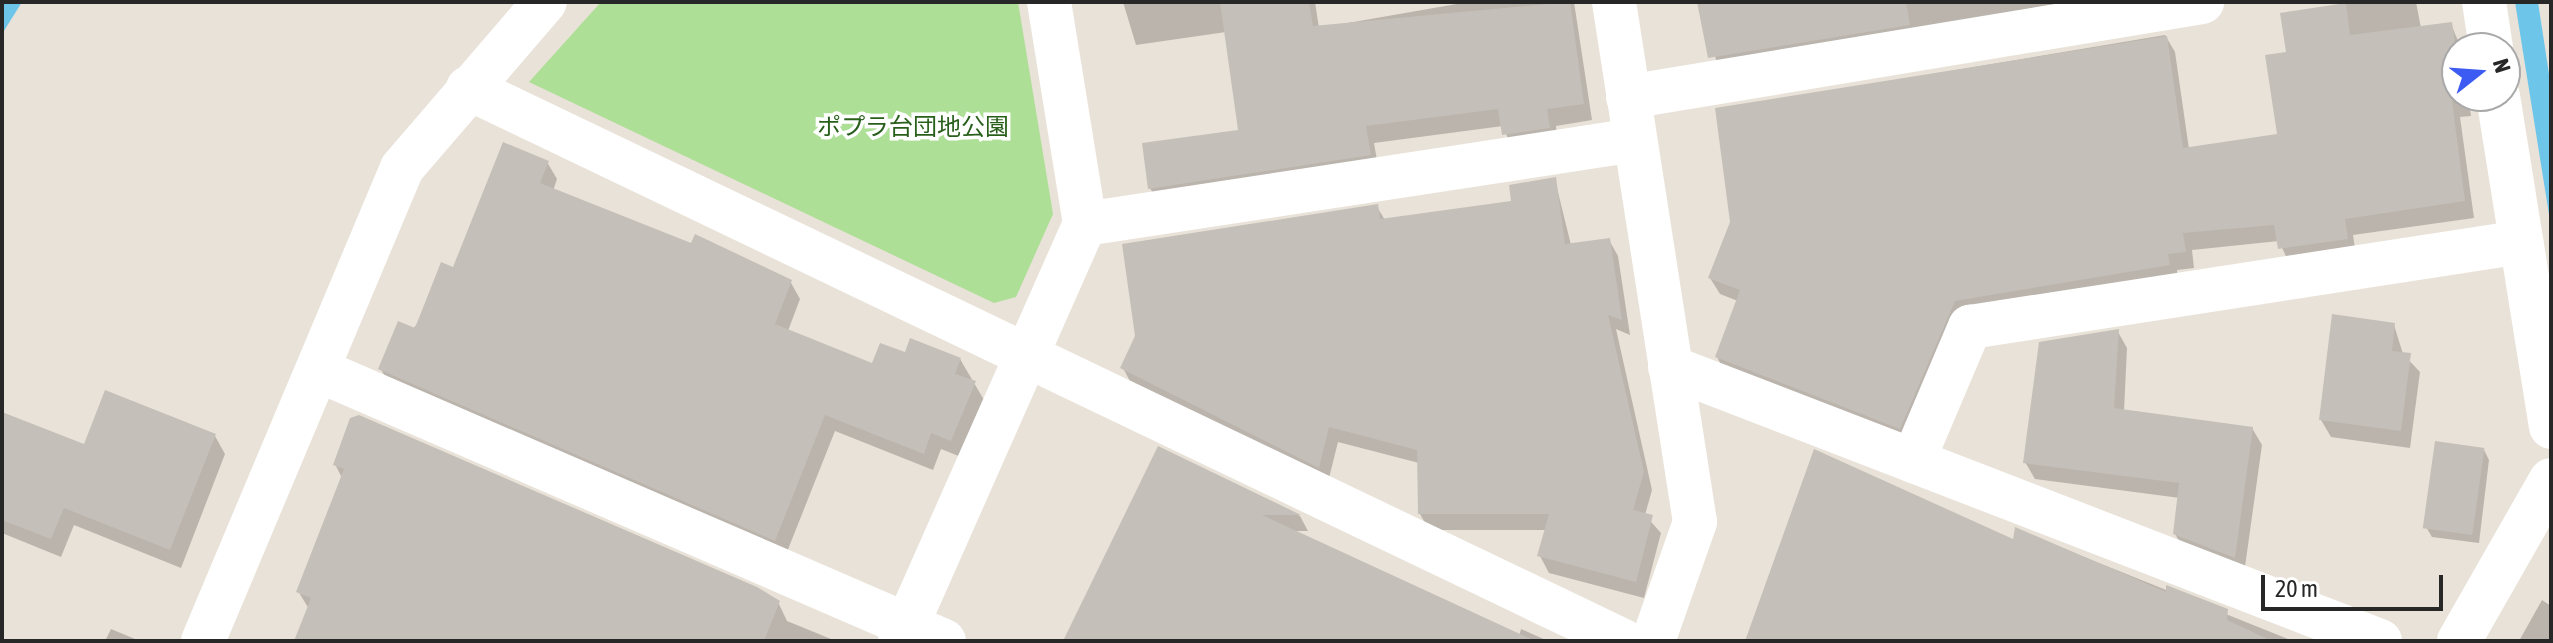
<!DOCTYPE html>
<html>
<head>
<meta charset="utf-8">
<style>
	body { margin:0 }
	#map { position:relative; width:2553px; height:643px; overflow:hidden; background:#e9e2d8; font-family:"Asap Condensed","Noto Sans JP",sans-serif }
	div>[style] { position:absolute }
	.green>* { inset:0; background:#addf96 }
	.water>* { inset:0; background:#6dc6e9 }
	.shadow>* { inset:0; background:#0003 }
	.building>* { inset:0; background:#c4bfb8; transform-origin:0 0 }
	.minor>* { height:44px; margin:-22px; padding:0 22px; transform-origin:22px; border-radius:22px; background:#fff }
	span { translate:-50% -50%; white-space:nowrap; text-align:center; line-height:1.15; -webkit-text-stroke:7px #fff; paint-order:stroke }
	.park-label { font-size:24px; color:#285f1b }
	.frame { position:absolute; inset:0; border:4px solid #272727; pointer-events:none }
	.north { position:absolute; left:2441px; top:32px; width:80px; height:80px; box-sizing:border-box; background:#fff; border:2px solid #a9a9a9; border-radius:50%; rotate:73deg; font-size:22px; font-weight:700; line-height:32px; text-align:center; color:#272727 }
	.north::after { content:''; display:block; margin:auto; width:28px; height:36px; background:#3c5bf2; clip-path:polygon(50% 0,100% 100%,50% 72%,0 100%) }
	.scale { position:absolute; left:2261px; top:575px; width:182px; height:36px; box-sizing:border-box; border:4px solid #272727; border-top:0; padding-left:10px; font-size:24px; line-height:28px; white-space:nowrap; color:#272727; -webkit-text-stroke:6px #fff; paint-order:stroke }
</style>
</head>
<body>
<div id="map">
	<div class="green">
		<div style="clip-path:polygon(601px 2px,1018px 2px,1053px 214px,1016px 297px,994px 303px,529px 82px)"></div>
	</div>
	<div class="water">
		<div style="clip-path:polygon(2px 2px,22px 2px,2px 34px)"></div>
		<div style="clip-path:polygon(2515px 2px,2538px 2px,2551px 87px,2551px 227px)"></div>
	</div>
	<div class="shadow">
		<div style="clip-path:polygon(1123px 2px,1315px 2px,1319px 28px,1468px 2px,1574px 2px,1592px 120px,1556px 126px,1558px 144px,1513px 151px,1503px 126px,1374px 143px,1379px 172px,1159px 205px,1150px 188px,1240px 131px,1226px 32px,1136px 45px)"></div>
		<div style="clip-path:polygon(1701px 2px,2144px 2px,1720px 75px)"></div>
		<div style="clip-path:polygon(2341px 2px,2416px 2px,2421px 28px,2451px 24px,2461px 48px,2457px 96px,2468px 96px,2471px 116px,2460px 117px,2474px 218px,2353px 235px,2356px 255px,2290px 265px,2279px 241px,2192px 250px,2194px 268px,2177px 270px,2178px 282px,1964px 317px,1909px 444px,1726px 374px,1717px 357px,1738px 301px,1720px 294px,1710px 278px,1732px 222px,1717px 110px,2165px 35px,2175px 52px,2189px 149px,2279px 136px,2288px 54px)"></div>
		<div style="clip-path:polygon(547px 162px,557px 179px,553px 191px,790px 281px,800px 299px,788px 331px,873px 365px,906px 355px,960px 359px,984px 400px,961px 457px,941px 449px,933px 470px,835px 431px,785px 557px,390px 386px,381px 369px)"></div>
		<div style="clip-path:polygon(1555px 180px,1571px 245px,1609px 240px,1618px 256px,1630px 335px,1616px 329px,1652px 490px,1645px 515px,1661px 533px,1644px 598px,1549px 573px,1540px 556px,1547px 530px,1429px 530px,1420px 514px,1419px 463px,1338px 442px,1328px 482px,1132px 385px,1123px 368px,1377px 207px,1385px 220px,1513px 203px)"></div>
		<div style="clip-path:polygon(2394px 325px,2403px 354px,2420px 372px,2410px 448px,2331px 437px,2321px 420px)"></div>
		<div style="clip-path:polygon(2118px 332px,2127px 348px,2124px 411px,2252px 428px,2262px 445px,2244px 574px,2185px 551px,2175px 534px,2180px 498px,2035px 479px,2025px 462px)"></div>
		<div style="clip-path:polygon(2px 414px,85px 447px,215px 436px,225px 454px,181px 568px,74px 525px,61px 557px,2px 533px)"></div>
		<div style="clip-path:polygon(1159px 449px,1300px 516px,1308px 531px,1293px 531px,1519px 636px,1521px 629px,1548px 641px,1066px 641px)"></div>
		<div style="clip-path:polygon(2484px 450px,2489px 460px,2479px 543px,2432px 537px,2426px 527px)"></div>
		<div style="clip-path:polygon(1815px 452px,2015px 542px,2017px 530px,2293px 641px,1747px 641px)"></div>
		<div style="clip-path:polygon(335px 464px,778px 602px,787px 621px,836px 641px,296px 641px,309px 609px,298px 591px,342px 478px)"></div>
		<div style="clip-path:polygon(2542px 600px,2551px 606px,2551px 641px,2519px 641px)"></div>
		<div style="clip-path:polygon(111px 629px,140px 641px,105px 641px)"></div>
	</div>
	<div class="building">
		<div style="clip-path:polygon(1220px 2px,1309px 2px,1313px 26px,1570px 2px,1584px 104px,1547px 109px,1550px 128px,1502px 135px,1498px 109px,1366px 126px,1371px 155px,1148px 189px,1142px 143px,1238px 130px)"></div>
		<div style="clip-path:polygon(1697px 2px,1906px 2px,1910px 25px,1708px 58px)"></div>
		<div style="clip-path:polygon(2346px 3px,2350px 35px,2452px 22px,2463px 99px,2452px 101px,2465px 201px,2345px 219px,2348px 239px,2278px 249px,2274px 225px,2183px 233px,2186px 252px,2168px 254px,2170px 265px,1955px 301px,1900px 429px,1715px 357px,1740px 290px,1708px 278px,1730px 222px,1715px 108px,2167px 36px,2183px 148px,2277px 134px,2265px 55px,2286px 52px,2280px 13px)"></div>
		<div style="clip-path:polygon(503px 142px,549px 161px,540px 183px,691px 243px,695px 234px,792px 280px,775px 324px,872px 363px,880px 343px,905px 352px,910px 338px,961px 358px,955px 374px,976px 381px,951px 441px,931px 433px,924px 454px,825px 415px,775px 541px,378px 369px,398px 321px,415px 328px,441px 262px,453px 267px)"></div>
		<div style="clip-path:polygon(1556px 177px,1565px 244px,1610px 238px,1622px 320px,1608px 315px,1644px 472px,1633px 510px,1653px 515px,1636px 582px,1537px 556px,1549px 514px,1418px 514px,1417px 450px,1329px 427px,1319px 468px,1120px 368px,1135px 336px,1122px 244px,1378px 204px,1380px 219px,1511px 201px,1509px 185px)"></div>
		<div style="clip-path:polygon(2332px 314px,2395px 323px,2392px 351px,2411px 353px,2401px 431px,2319px 420px)"></div>
		<div style="clip-path:polygon(2119px 329px,2114px 408px,2253px 427px,2235px 558px,2173px 534px,2179px 483px,2023px 463px,2039px 342px)"></div>
		<div style="clip-path:polygon(105px 390px,216px 434px,170px 550px,64px 508px,51px 539px,2px 520px,2px 412px,84px 444px)"></div>
		<div style="clip-path:polygon(359px 415px,757px 587px,780px 601px,764px 641px,294px 641px,311px 598px,296px 592px,344px 469px,333px 465px,350px 418px)"></div>
		<div style="left:2435px;top:441px;width:50px;height:88px;rotate:8deg"></div>
		<div style="clip-path:polygon(1158px 446px,1301px 515px,1262px 515px,1535px 641px,1063px 641px)"></div>
		<div style="clip-path:polygon(1814px 449px,2013px 539px,2015px 527px,2166px 592px,2166px 585px,2228px 609px,2227px 620px,2272px 641px,1745px 641px)"></div>
	</div>
	<div class="minor">
		<div style="left:1614px;top:2px;width:526px;rotate:81.15deg"></div>
		<div style="left:1695px;top:522px;width:126px;rotate:109.4deg"></div>
		<div style="left:2484px;top:2px;width:47px;rotate:81.3deg"></div>
		<div style="left:468px;top:88px;width:1281px;rotate:25.58deg"></div>
		<div style="left:2498px;top:96px;width:335px;rotate:80.9deg"></div>
		<div style="left:1628px;top:97px;width:582px;rotate:-9.4deg"></div>
		<div style="left:1085px;top:224px;width:556px;rotate:-8.68deg"></div>
		<div style="left:1670px;top:367px;width:761px;rotate:21.1deg"></div>
		<div style="left:318px;top:370px;width:682px;rotate:23.41deg"></div>
		<div style="left:1913px;top:461px;width:146px;rotate:-67deg"></div>
		<div style="left:1970px;top:327px;width:558px;rotate:-8.77deg"></div>
		<div style="left:203px;top:641px;width:513px;rotate:-67.18deg"></div>
		<div style="left:402px;top:168px;width:219px;rotate:-49.3deg"></div>
		<div style="left:900px;top:641px;width:456px;rotate:-66.1deg"></div>
		<div style="left:1085px;top:224px;width:225px;rotate:-99.2deg"></div>
		<div style="left:2459px;top:641px;width:185px;rotate:-60.3deg"></div>
	</div>
	<div class="park-label">
		<span style="left:913px;top:127px">ポプラ台団地公園</span>
	</div>
	<div class="frame"></div>
	<div class="north">N</div>
	<div class="scale">20 m</div>
</div>
</body>
</html>
